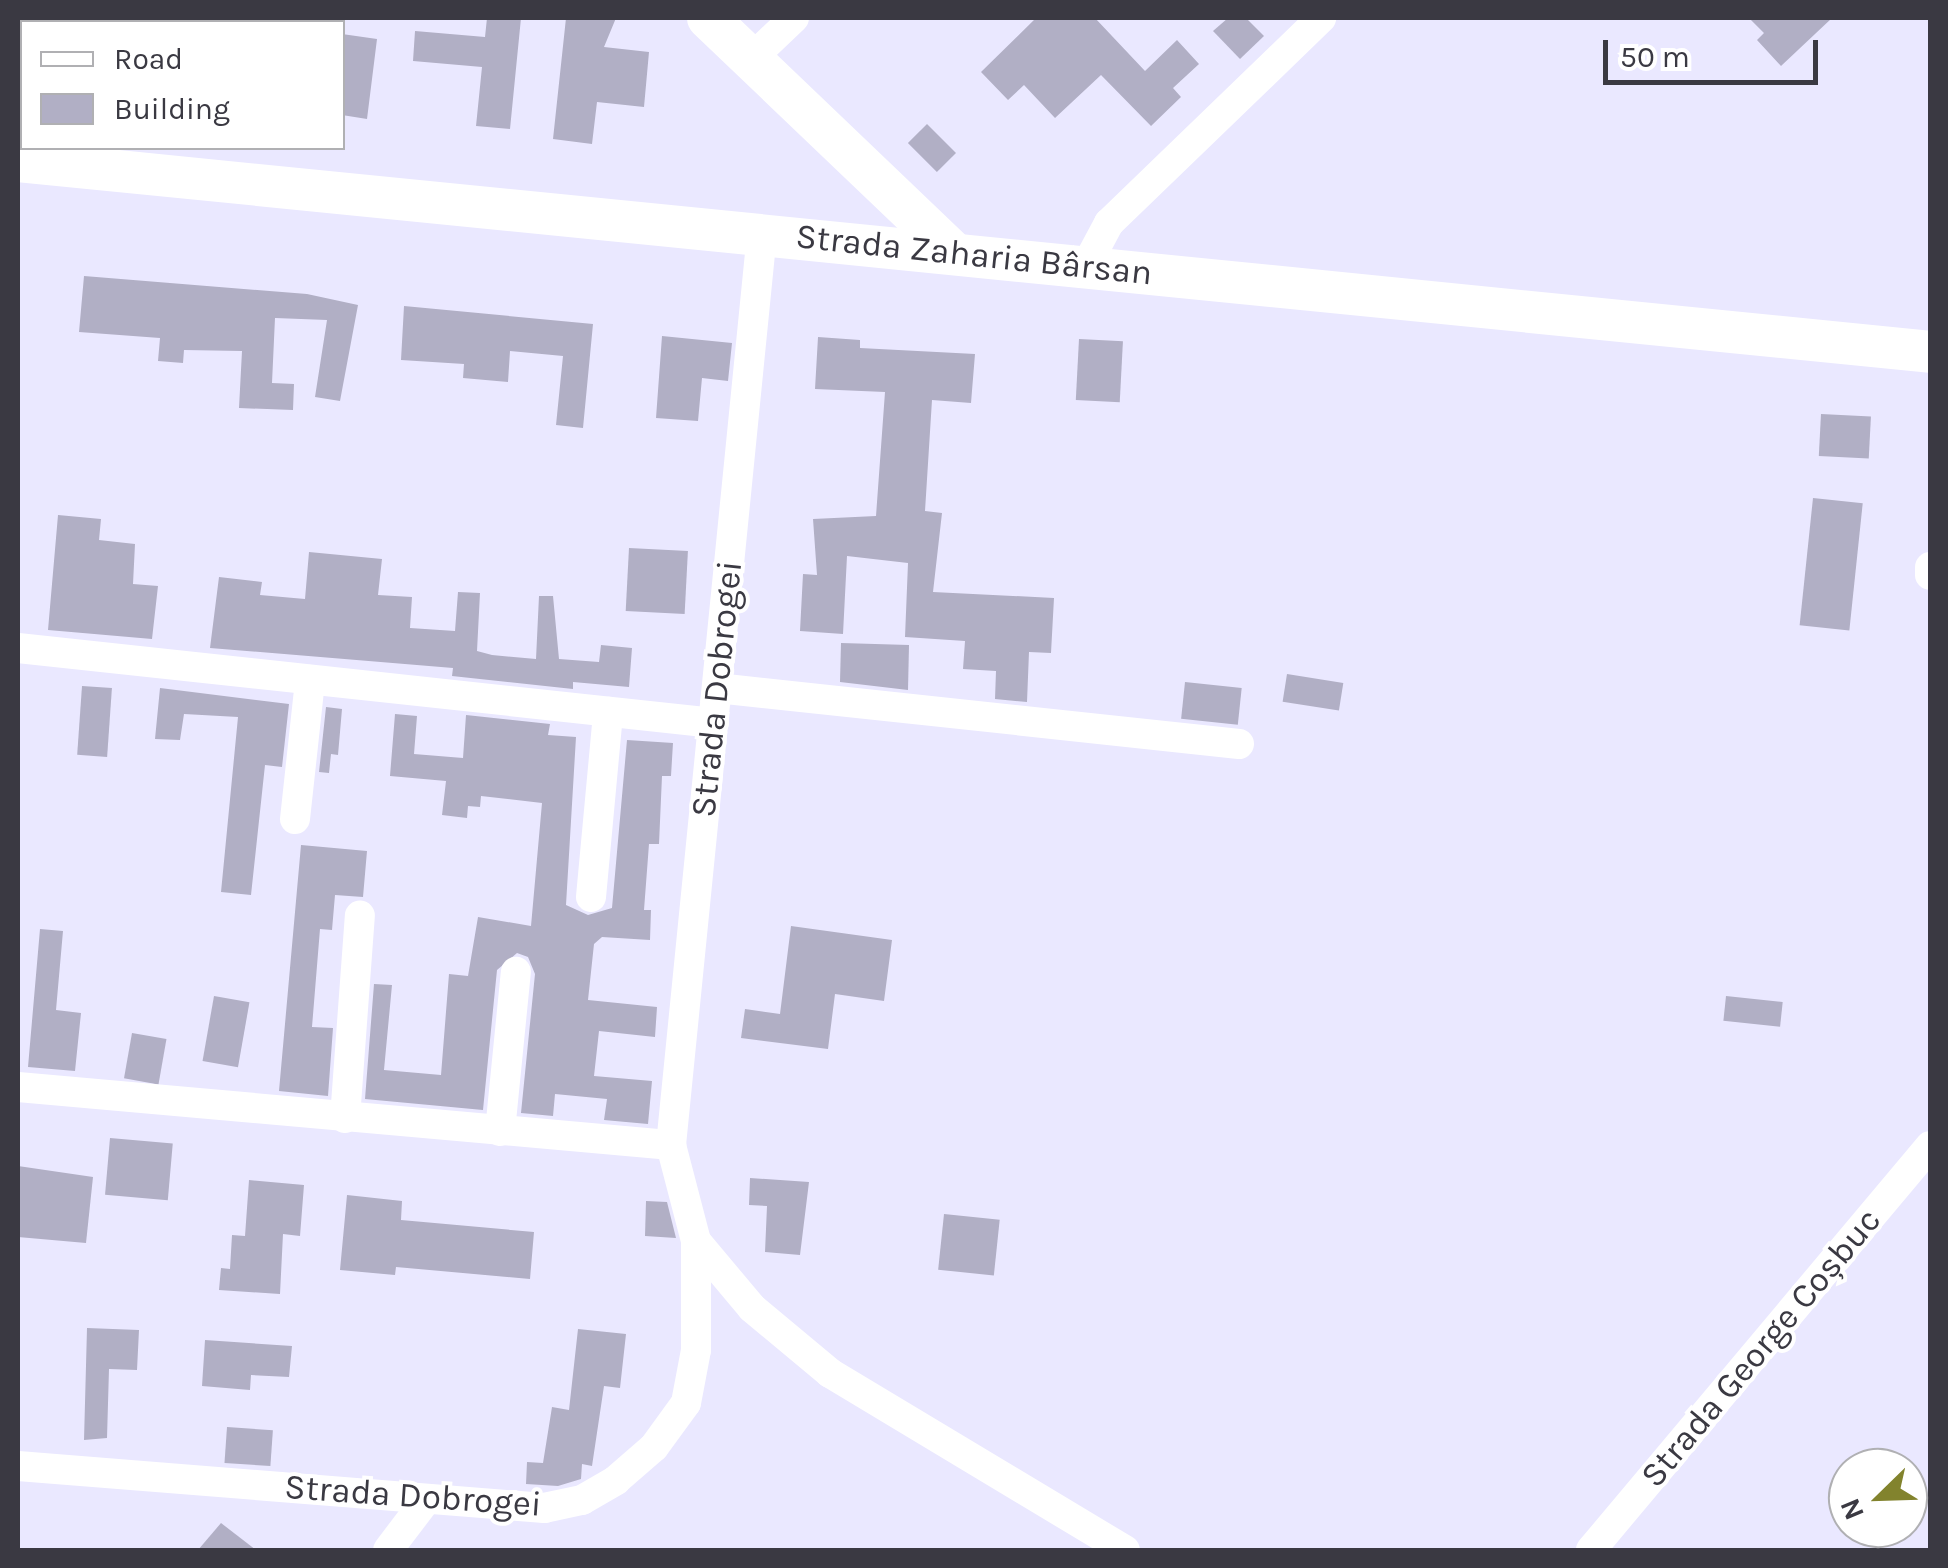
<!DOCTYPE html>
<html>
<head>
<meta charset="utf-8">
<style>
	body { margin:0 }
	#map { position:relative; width:1948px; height:1568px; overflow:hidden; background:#eae8ff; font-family:Karla,sans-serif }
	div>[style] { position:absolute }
	.building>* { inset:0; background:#b1afc5; transform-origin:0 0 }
	.street>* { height:30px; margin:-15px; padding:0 15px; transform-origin:15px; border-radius:15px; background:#fff }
	.secondary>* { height:42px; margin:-21px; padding:0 21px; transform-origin:21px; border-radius:21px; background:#fff }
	span { translate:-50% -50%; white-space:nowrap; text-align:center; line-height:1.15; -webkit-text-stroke:8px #fff; paint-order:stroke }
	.street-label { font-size:35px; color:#3a3942 }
	.frame { position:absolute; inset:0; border:20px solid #3a3942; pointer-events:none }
	.legend { position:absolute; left:20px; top:20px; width:325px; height:130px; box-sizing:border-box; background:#fff; border:2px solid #b0b0b3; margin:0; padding:12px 18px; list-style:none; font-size:30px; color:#3a3942 }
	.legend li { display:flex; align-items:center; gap:20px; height:50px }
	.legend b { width:50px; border:2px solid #b0b0b3 }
	.north { position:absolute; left:1828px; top:1448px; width:100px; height:100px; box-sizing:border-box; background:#fff; border:2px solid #b0b0b3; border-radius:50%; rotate:247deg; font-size:28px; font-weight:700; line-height:40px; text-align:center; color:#3a3942 }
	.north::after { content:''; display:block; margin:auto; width:35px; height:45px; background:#82832d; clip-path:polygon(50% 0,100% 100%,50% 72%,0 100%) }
	.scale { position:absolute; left:1603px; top:40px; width:215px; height:45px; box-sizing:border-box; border:5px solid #3a3942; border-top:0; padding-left:12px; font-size:30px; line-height:35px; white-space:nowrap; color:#3a3942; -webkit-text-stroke:8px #fff; paint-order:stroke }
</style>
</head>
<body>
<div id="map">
	<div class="building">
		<div style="clip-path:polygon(487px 18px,521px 18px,510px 129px,476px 126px,482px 67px,413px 61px,415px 31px,485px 37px)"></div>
		<div style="clip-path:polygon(566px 18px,616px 18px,604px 47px,649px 52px,644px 107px,597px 102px,592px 144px,553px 139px)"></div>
		<div style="clip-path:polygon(1036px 18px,1095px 18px,1145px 71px,1177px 40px,1199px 64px,1173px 88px,1181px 97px,1151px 126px,1101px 75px,1055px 118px,1024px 85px,1008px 100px,981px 72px)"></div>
		<div style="clip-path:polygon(1228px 18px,1246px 18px,1264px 36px,1240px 59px,1213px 31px)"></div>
		<div style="clip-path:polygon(1749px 18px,1832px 18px,1781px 66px,1757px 40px,1764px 33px)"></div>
		<div style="clip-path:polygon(342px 34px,377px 39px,367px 119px,342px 115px)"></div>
		<div style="left:927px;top:124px;width:41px;height:27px;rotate:45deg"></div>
		<div style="clip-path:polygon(84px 276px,307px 294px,358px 305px,340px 401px,315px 397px,327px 320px,275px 318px,272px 383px,294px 384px,293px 410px,239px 408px,242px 351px,184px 350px,183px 363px,158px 361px,160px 338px,79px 332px)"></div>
		<div style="clip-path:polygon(404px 306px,593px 324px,583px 428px,556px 425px,563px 356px,510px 351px,508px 382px,463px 378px,464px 364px,401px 360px)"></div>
		<div style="clip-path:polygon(662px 336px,732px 343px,728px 381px,702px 378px,698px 421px,656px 418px)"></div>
		<div style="clip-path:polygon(818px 337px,860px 340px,860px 348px,975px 354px,971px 403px,932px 400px,925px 511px,942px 513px,933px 592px,1054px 598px,1051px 653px,1029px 652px,1027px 702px,995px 699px,996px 671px,963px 669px,965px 641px,905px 637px,908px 563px,847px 556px,843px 634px,800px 631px,803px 574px,817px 575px,813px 519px,876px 516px,885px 392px,815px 389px)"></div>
		<div style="left:1079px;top:339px;width:44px;height:61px;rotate:3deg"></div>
		<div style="left:1821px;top:414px;width:50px;height:42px;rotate:3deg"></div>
		<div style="left:1813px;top:498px;width:50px;height:128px;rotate:6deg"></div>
		<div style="clip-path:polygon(58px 515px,101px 519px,99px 540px,135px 544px,133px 584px,158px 586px,152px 639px,48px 630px)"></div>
		<div style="left:629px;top:548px;width:59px;height:63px;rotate:3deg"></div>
		<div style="clip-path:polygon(309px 552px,382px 559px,378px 595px,412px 597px,410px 628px,455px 631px,458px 592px,480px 593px,477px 651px,492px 655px,536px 659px,539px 596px,553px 596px,559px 659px,599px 662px,601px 645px,632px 648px,629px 687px,573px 682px,573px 689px,452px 676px,453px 668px,210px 648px,219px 577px,262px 582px,260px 595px,305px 599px)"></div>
		<div style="clip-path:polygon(841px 643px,909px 645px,908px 690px,840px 682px)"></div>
		<div style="left:1287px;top:674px;width:57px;height:28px;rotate:9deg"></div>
		<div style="left:1185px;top:682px;width:57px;height:37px;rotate:6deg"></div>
		<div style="left:82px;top:686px;width:30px;height:69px;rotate:4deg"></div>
		<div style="clip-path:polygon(160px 688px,289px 704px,282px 767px,265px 765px,251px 895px,221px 892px,238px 717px,184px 714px,180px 740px,155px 739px)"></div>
		<div style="clip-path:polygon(326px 707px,342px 709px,338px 755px,331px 754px,329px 773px,319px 772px)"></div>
		<div style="clip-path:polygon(395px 714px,417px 716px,414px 754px,463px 758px,466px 715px,550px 724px,548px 735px,576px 737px,566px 905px,588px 915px,612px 908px,627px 740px,673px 743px,671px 776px,662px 776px,659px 844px,649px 844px,644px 910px,651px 910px,650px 940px,602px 937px,594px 944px,588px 1000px,657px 1007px,655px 1037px,599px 1031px,594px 1076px,652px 1081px,648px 1124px,604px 1120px,607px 1099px,555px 1094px,553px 1116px,521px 1113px,535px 974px,528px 957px,517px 953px,497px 970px,483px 1110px,365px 1099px,374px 984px,392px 985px,384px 1070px,441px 1075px,449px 974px,468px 976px,478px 917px,531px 926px,542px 803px,481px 796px,480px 807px,468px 806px,467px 818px,442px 815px,446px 781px,390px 776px)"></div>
		<div style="clip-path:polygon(301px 845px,367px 851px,363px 897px,335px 895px,332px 930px,320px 929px,312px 1027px,333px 1028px,328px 1096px,279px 1091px)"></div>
		<div style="clip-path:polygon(791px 926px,892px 940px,884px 1001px,835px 994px,828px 1049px,741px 1038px,745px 1009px,780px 1014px)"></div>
		<div style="clip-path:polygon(40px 929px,63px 931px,56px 1010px,81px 1013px,75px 1071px,28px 1067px)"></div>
		<div style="left:214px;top:996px;width:36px;height:66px;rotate:10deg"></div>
		<div style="left:1726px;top:996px;width:57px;height:25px;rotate:6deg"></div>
		<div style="left:132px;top:1033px;width:35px;height:46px;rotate:10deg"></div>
		<div style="left:110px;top:1138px;width:63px;height:57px;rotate:5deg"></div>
		<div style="clip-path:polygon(18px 1166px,93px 1177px,86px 1243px,18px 1237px)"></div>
		<div style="clip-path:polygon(750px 1178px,809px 1182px,800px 1255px,765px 1252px,767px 1206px,749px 1205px)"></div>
		<div style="clip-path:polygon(249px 1180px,304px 1185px,300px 1236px,283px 1234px,280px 1294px,219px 1290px,221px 1268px,230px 1269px,232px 1235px,245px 1236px)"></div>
		<div style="clip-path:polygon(347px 1195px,402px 1201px,401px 1220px,534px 1232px,530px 1279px,396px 1267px,395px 1275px,340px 1270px)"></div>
		<div style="clip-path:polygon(646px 1201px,667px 1202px,676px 1238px,645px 1236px)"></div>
		<div style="left:944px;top:1214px;width:56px;height:56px;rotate:6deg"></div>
		<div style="clip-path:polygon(87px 1328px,139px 1330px,137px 1370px,109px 1369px,107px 1438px,84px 1440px)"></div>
		<div style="clip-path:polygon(578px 1329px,626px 1334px,620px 1388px,604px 1386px,592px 1466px,582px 1464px,581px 1479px,558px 1486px,526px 1484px,527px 1462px,543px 1463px,552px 1407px,569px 1410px)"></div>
		<div style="clip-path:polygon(205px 1340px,292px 1346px,289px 1377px,251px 1375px,250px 1390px,202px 1386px)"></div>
		<div style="left:227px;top:1427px;width:46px;height:36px;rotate:4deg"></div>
		<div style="clip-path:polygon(221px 1523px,256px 1550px,198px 1550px)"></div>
	</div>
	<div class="street">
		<div style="left:752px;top:58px;width:58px;rotate:-43.6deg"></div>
		<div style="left:1086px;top:266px;width:49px;rotate:-61.9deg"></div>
		<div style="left:1109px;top:223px;width:295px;rotate:-44deg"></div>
		<div style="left:1930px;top:575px;width:8px;rotate:-90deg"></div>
		<div style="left:18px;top:648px;width:700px;rotate:6.15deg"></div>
		<div style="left:717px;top:688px;width:525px;rotate:6.12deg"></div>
		<div style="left:295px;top:819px;width:140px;rotate:-83.8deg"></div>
		<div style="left:591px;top:897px;width:186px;rotate:-84.7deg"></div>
		<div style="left:18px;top:1087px;width:656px;rotate:5.08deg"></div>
		<div style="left:345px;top:1118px;width:203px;rotate:-85.8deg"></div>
		<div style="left:500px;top:1131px;width:160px;rotate:-84.3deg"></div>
		<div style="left:696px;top:1241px;width:87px;rotate:50.1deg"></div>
		<div style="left:752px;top:1308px;width:102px;rotate:39.8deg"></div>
		<div style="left:830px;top:1373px;width:344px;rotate:31deg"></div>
		<div style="left:18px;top:1466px;width:528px;rotate:4.57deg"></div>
		<div style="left:544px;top:1508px;width:39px;rotate:-12deg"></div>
		<div style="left:582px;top:1500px;width:39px;rotate:-30deg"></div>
		<div style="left:616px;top:1480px;width:50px;rotate:-41deg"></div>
		<div style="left:654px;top:1447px;width:54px;rotate:-54deg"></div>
		<div style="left:686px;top:1403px;width:54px;rotate:-79.3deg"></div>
		<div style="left:696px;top:1350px;width:109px;rotate:-90deg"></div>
		<div style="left:696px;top:1241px;width:99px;rotate:-104.6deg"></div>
		<div style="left:671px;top:1145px;width:916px;rotate:-84.3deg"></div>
		<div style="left:388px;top:1550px;width:63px;rotate:-52.8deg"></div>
		<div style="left:1591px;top:1550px;width:527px;rotate:-50deg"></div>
	</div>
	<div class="secondary">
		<div style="left:708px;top:18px;width:340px;rotate:43.7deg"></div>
		<div style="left:18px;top:161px;width:1922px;rotate:5.7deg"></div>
	</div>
	<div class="street-label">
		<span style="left:974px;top:255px;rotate:6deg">Strada Zaharia Bârsan</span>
		<span style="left:717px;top:689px;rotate:-84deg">Strada Dobrogei</span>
		<span style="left:1761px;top:1348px;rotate:-50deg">Strada George Coșbuc</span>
		<span style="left:413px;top:1496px;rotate:4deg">Strada Dobrogei</span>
	</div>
	<div class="frame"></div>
	<ul class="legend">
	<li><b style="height:12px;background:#fff"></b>Road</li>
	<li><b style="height:28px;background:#b1afc5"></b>Building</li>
	</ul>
	<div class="north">N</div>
	<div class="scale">50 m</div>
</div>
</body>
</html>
